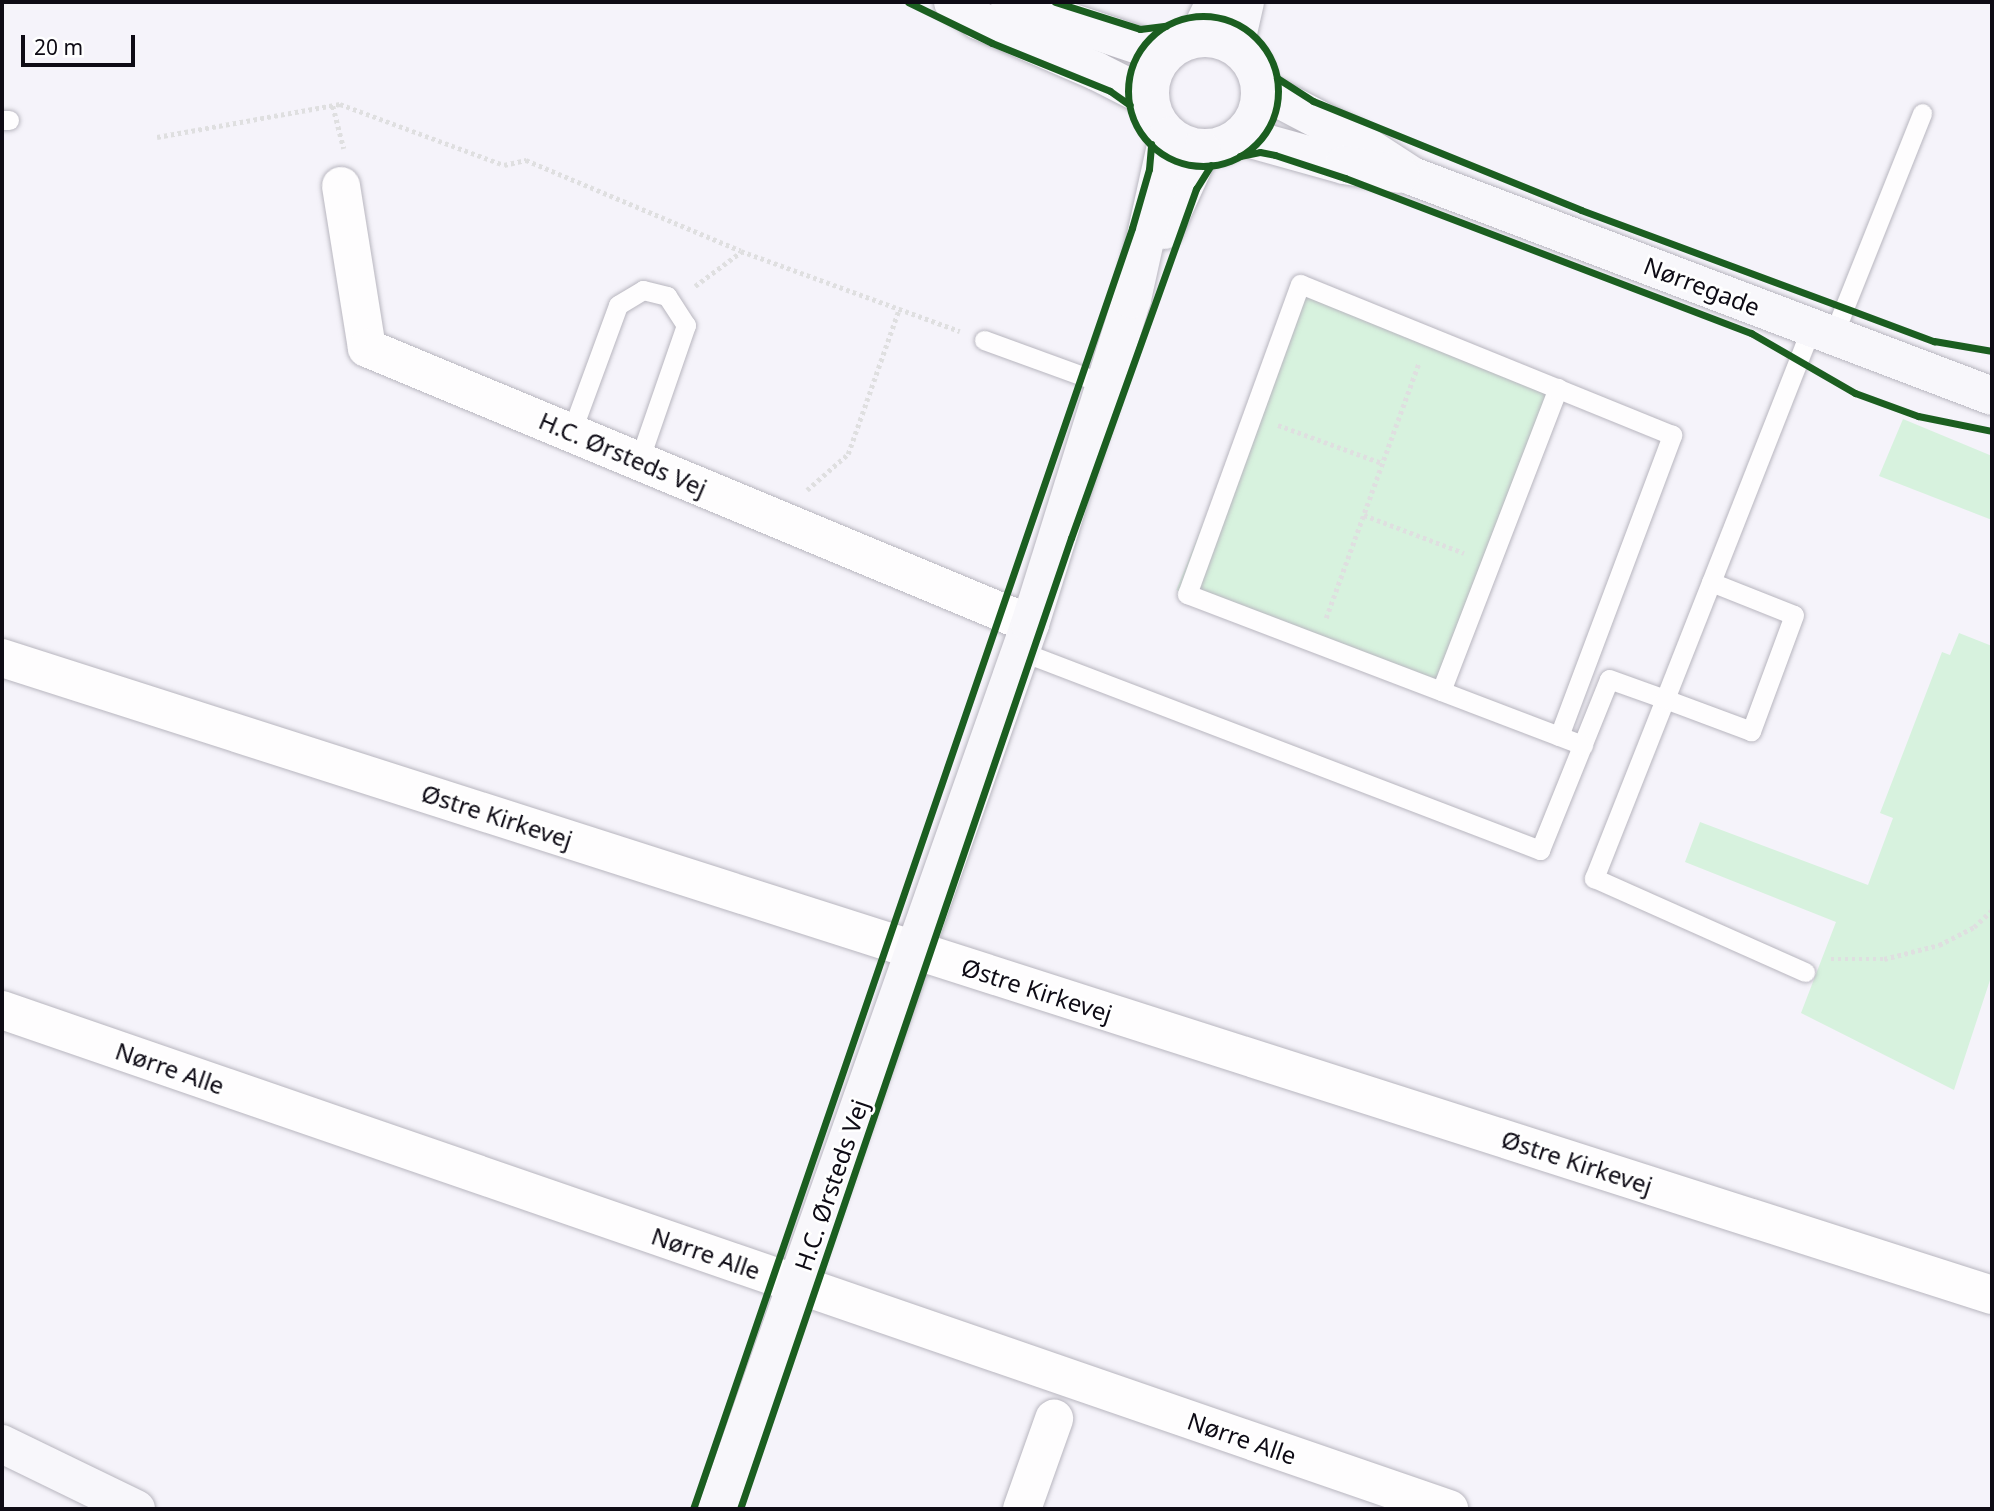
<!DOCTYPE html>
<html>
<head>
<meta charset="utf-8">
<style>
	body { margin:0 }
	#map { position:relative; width:1994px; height:1511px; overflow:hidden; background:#f5f3fa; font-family:"Noto Sans",sans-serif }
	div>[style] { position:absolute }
	.green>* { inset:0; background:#d7f2de; transform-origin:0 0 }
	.path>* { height:4.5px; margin-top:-2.25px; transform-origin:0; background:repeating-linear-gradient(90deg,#dfdfe0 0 3.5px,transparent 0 7px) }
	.roads { filter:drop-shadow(0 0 2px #b8b6bf) drop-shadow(0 0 2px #b8b6bf) }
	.lane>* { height:19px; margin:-9.5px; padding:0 9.5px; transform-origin:9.5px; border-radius:9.5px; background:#fefdfe }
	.street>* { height:38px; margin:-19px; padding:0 19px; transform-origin:19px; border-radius:19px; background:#fefdfe }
	.secondary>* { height:38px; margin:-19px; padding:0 19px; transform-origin:19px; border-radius:19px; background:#f8f7fb }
	.secondary>.ring { margin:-19px; padding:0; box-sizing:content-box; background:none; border:38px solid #f8f7fb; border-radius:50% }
	.cycleway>* { height:7px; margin:-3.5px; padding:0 3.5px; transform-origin:3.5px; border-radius:3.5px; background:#1b5e20 }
	.cycleway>.ring { margin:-3.5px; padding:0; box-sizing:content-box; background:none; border:7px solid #1b5e20; border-radius:50% }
	span { translate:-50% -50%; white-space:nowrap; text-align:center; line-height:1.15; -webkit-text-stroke:5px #fff; paint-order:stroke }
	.street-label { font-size:24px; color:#0e0b15 }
	.frame { position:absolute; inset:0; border:4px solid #0e0b15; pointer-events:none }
	.scale { position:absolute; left:21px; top:35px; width:114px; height:32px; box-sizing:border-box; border:4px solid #0e0b15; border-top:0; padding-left:9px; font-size:21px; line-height:24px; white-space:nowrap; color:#0e0b15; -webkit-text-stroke:5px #fff; paint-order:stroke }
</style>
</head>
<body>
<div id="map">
	<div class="green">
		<div style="left:1300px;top:284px;width:278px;height:330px;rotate:22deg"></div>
		<div style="clip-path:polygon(1903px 419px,1992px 456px,1992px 520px,1879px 476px)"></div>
		<div style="clip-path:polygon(1959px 633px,1992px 646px,1992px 974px,1954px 1090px,1801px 1013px,1836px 922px,1685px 862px,1700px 822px,1868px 885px,1893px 818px,1880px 813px,1942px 652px,1950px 655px)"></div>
	</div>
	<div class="path">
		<div style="left:333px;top:106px;width:44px;rotate:75.7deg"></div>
		<div style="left:157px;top:137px;width:186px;rotate:-10.2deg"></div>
		<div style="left:340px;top:104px;width:175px;rotate:20.4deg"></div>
		<div style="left:504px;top:165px;width:23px;rotate:-13deg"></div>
		<div style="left:526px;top:160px;width:233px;rotate:22.9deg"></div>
		<div style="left:741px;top:251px;width:233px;rotate:20.1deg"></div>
		<div style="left:695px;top:286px;width:57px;rotate:-36.5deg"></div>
		<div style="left:1278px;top:425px;width:111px;rotate:20.1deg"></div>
		<div style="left:807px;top:490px;width:55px;rotate:-41.3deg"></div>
		<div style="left:848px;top:454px;width:154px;rotate:-70.6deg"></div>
		<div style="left:1364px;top:515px;width:107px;rotate:20.8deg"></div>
		<div style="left:1326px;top:618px;width:271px;rotate:-70deg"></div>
		<div style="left:1831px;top:959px;width:53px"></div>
		<div style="left:1884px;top:959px;width:57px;rotate:-14.3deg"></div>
		<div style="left:1939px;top:945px;width:39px;rotate:-27deg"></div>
		<div style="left:1974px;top:927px;width:25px;rotate:-43deg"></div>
	</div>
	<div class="roads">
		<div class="lane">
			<div style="left:2px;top:120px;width:7px"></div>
			<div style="left:1833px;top:336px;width:240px;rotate:-68.2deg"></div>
			<div style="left:984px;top:340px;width:129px;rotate:20deg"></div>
			<div style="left:571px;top:433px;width:136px;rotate:-69.8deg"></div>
			<div style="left:618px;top:305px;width:29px;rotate:-31deg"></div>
			<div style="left:643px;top:290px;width:25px;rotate:14deg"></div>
			<div style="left:667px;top:296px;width:35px;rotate:57deg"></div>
			<div style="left:686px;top:325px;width:144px;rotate:109.1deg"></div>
			<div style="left:1711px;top:582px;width:89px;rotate:21.7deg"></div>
			<div style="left:1794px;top:615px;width:124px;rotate:110.3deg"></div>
			<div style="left:1751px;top:731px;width:92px;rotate:-159.6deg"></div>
			<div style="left:1665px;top:699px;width:193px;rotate:111.6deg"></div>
			<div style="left:1594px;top:878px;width:231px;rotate:24deg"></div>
			<div style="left:1020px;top:651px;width:557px;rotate:20.94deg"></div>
			<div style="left:1540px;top:850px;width:184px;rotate:-68deg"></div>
			<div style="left:1609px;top:679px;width:59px;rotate:19.7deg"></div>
			<div style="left:1665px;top:699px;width:399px;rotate:-68.5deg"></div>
			<div style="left:1441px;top:691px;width:325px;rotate:-68.9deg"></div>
			<div style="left:1559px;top:736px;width:322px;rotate:-69.4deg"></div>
			<div style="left:1672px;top:435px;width:401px;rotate:-157.9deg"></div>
			<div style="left:1300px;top:284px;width:330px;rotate:110deg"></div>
			<div style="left:1187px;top:594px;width:424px;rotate:20.9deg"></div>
		</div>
		<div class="street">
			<div style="left:341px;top:186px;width:164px;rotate:80.9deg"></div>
			<div style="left:367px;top:348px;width:718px;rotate:22.6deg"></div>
			<div style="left:2px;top:658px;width:2089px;rotate:17.75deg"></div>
			<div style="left:2px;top:1010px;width:1531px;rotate:19.03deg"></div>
			<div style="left:1022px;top:1509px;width:96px;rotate:-70.4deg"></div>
		</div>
		<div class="secondary">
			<div style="left:953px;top:2px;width:31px;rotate:36deg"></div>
			<div style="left:978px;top:20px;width:129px;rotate:23.4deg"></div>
			<div style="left:1096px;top:71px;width:59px;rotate:27deg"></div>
			<div style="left:1010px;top:2px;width:163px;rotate:18.5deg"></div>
			<div style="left:1198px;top:37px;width:39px;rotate:-64deg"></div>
			<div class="ring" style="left:1150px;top:38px;width:72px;height:72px"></div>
			<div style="left:1235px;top:46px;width:45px;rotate:-77.2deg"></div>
			<div style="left:1260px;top:89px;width:104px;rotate:27.6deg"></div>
			<div style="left:1352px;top:137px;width:72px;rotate:33deg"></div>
			<div style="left:1412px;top:176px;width:620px;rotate:20.77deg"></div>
			<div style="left:1240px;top:136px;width:108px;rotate:15.6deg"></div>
			<div style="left:1344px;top:165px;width:57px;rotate:9.1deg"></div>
			<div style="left:1164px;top:230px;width:89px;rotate:-65.4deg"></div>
			<div style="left:2px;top:1444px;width:149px;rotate:25.9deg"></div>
			<div style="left:717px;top:1509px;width:939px;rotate:-70.52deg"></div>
			<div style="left:1030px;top:624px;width:341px;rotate:-72.6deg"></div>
			<div style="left:1132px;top:299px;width:167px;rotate:-77.5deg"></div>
		</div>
	</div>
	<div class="cycleway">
		<div style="left:908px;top:2px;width:93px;rotate:26deg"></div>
		<div style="left:992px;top:43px;width:127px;rotate:22.1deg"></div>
		<div style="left:1110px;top:91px;width:24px;rotate:35deg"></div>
		<div style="left:1055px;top:2px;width:89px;rotate:17.6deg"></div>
		<div style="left:1140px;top:29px;width:26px;rotate:-7deg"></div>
		<div class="ring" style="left:1128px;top:16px;width:143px;height:143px"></div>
		<div style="left:1277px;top:78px;width:43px;rotate:32.6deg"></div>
		<div style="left:1313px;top:101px;width:289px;rotate:22.1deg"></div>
		<div style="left:1581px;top:210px;width:377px;rotate:20.4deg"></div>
		<div style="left:1934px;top:341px;width:59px;rotate:9.8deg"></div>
		<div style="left:1240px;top:156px;width:20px;rotate:-11deg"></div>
		<div style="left:1260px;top:152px;width:15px;rotate:11deg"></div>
		<div style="left:1275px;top:155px;width:74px;rotate:18.2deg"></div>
		<div style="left:1345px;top:178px;width:435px;rotate:20.9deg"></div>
		<div style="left:1751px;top:333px;width:120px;rotate:30deg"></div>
		<div style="left:1855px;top:393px;width:67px;rotate:20.1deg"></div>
		<div style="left:1918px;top:416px;width:76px;rotate:11.5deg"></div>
		<div style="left:693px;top:1509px;width:1354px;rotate:-71.08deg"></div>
		<div style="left:1132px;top:228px;width:61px;rotate:-73.9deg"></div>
		<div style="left:1149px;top:169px;width:25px;rotate:-85deg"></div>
		<div style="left:740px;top:1509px;width:1026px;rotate:-71.18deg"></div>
		<div style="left:1071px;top:538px;width:371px;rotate:-70.3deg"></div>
		<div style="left:1196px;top:189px;width:28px;rotate:-58deg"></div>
	</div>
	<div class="street-label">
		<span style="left:1702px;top:286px;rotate:21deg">Nørregade</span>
		<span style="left:623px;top:454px;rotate:23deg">H.C. Ørsteds Vej</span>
		<span style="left:497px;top:816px;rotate:18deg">Østre Kirkevej</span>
		<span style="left:1037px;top:990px;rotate:18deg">Østre Kirkevej</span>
		<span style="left:170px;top:1068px;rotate:19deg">Nørre Alle</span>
		<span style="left:1577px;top:1162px;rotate:18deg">Østre Kirkevej</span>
		<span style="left:831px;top:1185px;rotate:-71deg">H.C. Ørsteds Vej</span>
		<span style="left:706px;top:1253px;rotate:19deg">Nørre Alle</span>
		<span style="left:1242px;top:1438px;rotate:19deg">Nørre Alle</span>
	</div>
	<div class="frame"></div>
	<div class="scale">20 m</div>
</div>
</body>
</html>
